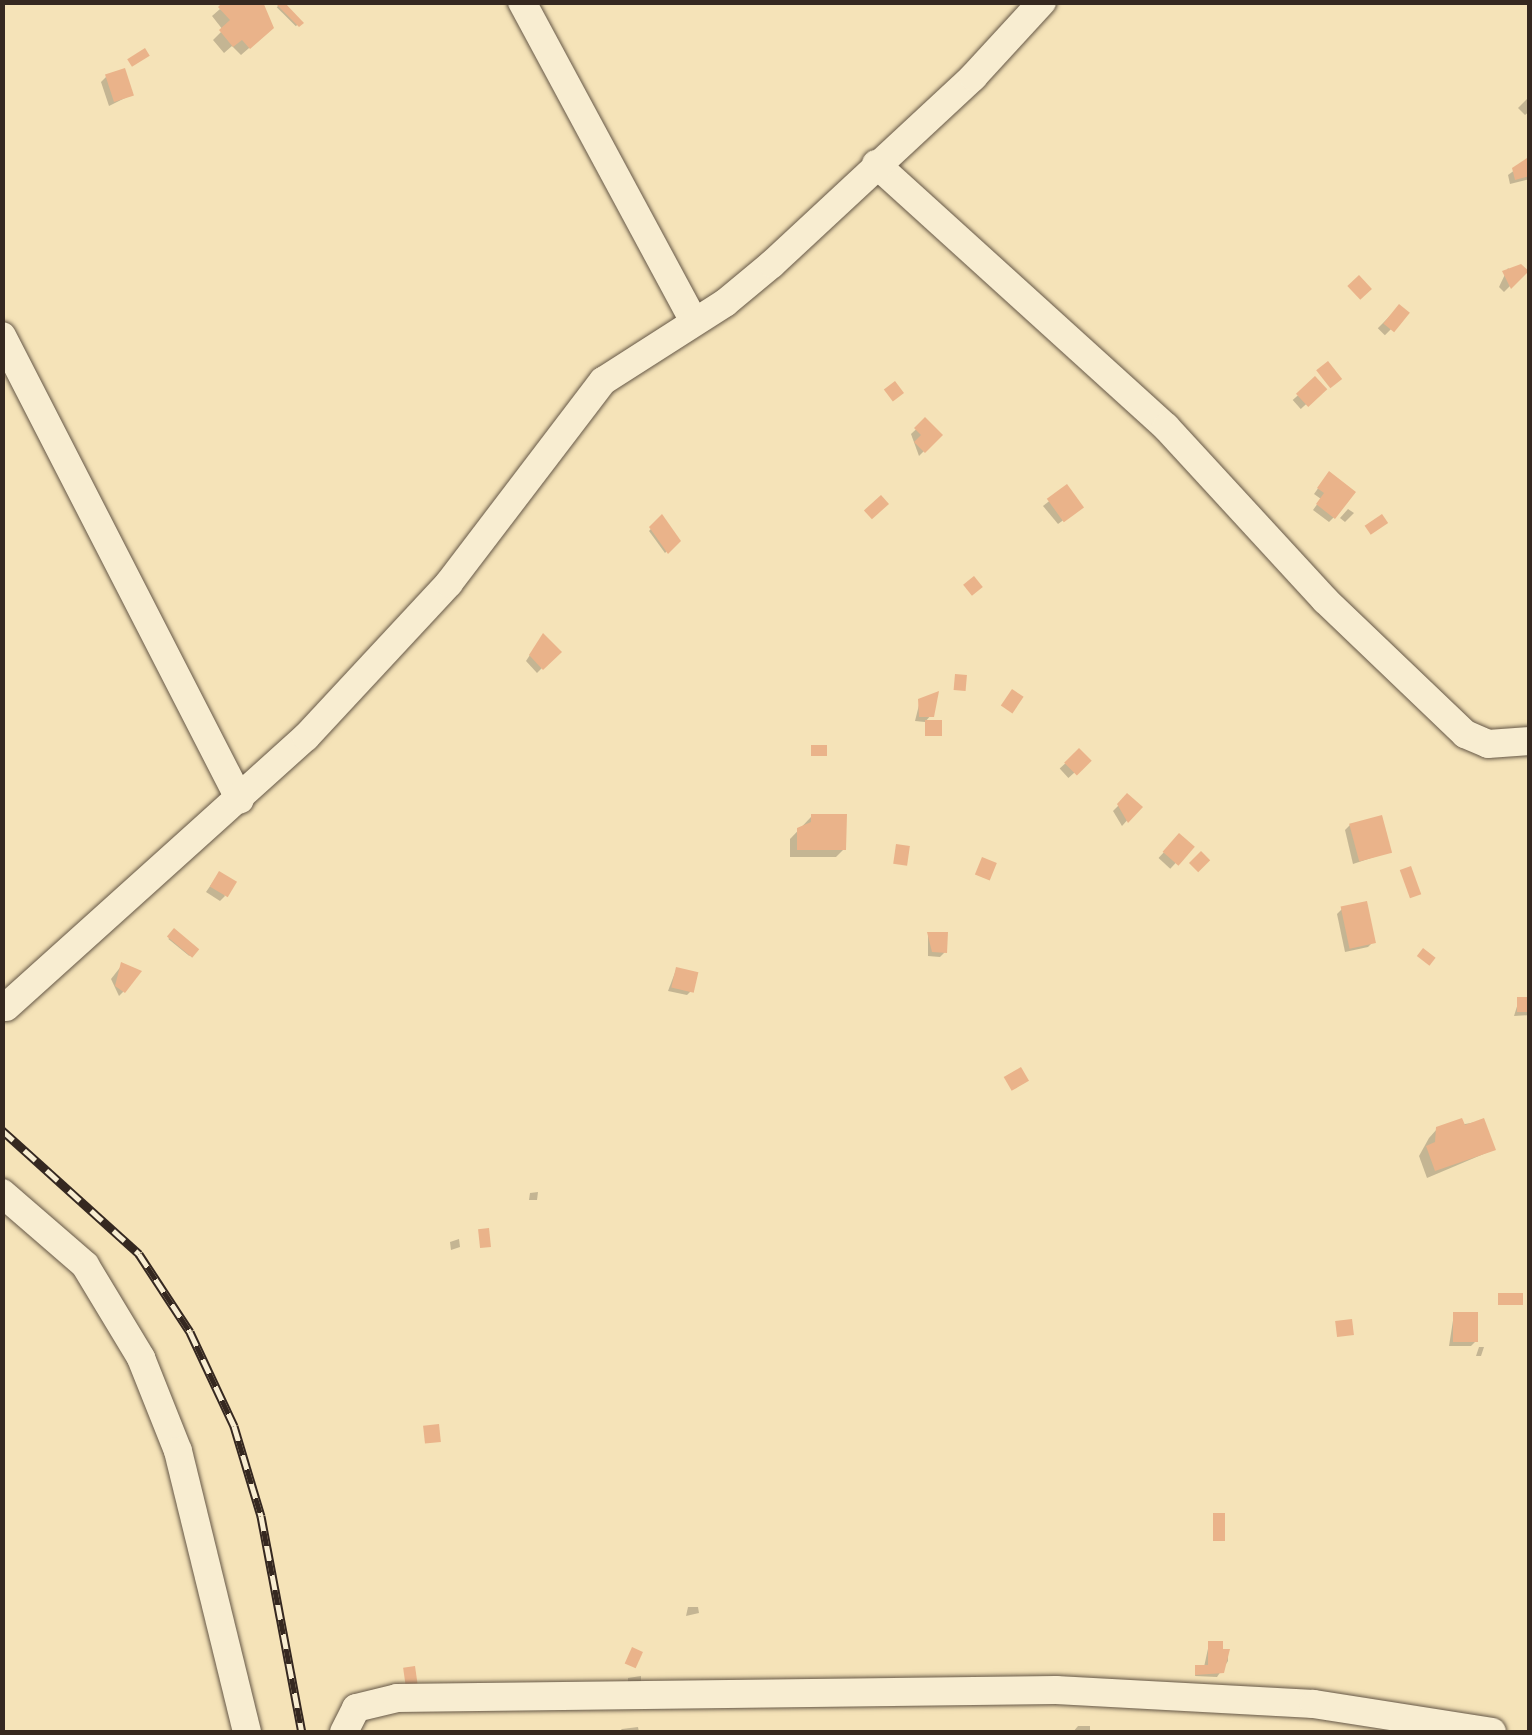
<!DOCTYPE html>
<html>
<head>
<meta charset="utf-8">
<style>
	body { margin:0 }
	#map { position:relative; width:1532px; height:1735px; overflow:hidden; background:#f5e3b8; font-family:Vollkorn,serif }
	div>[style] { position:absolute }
	.shadow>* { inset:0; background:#0003; transform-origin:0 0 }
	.building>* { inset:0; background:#eab38a; transform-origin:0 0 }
	.roads { filter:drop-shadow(0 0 2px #655746) drop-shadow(0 0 2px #655746) }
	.minor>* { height:28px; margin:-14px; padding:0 14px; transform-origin:14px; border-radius:14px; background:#f8edd1 }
	.rail>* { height:9px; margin-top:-4.5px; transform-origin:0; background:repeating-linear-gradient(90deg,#f8edd1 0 15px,#352820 0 30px); box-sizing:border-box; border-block:2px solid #352820 }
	span { translate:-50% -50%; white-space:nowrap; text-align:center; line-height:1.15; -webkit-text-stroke:8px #f8edd1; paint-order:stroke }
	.frame { position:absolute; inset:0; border:5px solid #352820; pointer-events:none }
</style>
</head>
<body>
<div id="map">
	<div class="shadow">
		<div style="left:281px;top:3px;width:27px;height:6px;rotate:45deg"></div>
		<div style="clip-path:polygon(220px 9px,263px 36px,241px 55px,232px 46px,224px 53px,213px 40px,223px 30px,212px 16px)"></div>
		<div style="clip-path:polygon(106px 77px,131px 95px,109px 106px,101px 82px)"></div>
		<div style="clip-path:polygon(1530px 96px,1530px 111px,1525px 115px,1518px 108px)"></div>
		<div style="clip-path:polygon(1530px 159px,1530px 179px,1510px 184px,1508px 175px)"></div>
		<div style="clip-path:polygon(1508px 268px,1514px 274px,1525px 271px,1504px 292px,1499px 287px)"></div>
		<div style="left:1399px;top:307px;width:10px;height:30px;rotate:45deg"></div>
		<div style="left:1315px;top:380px;width:12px;height:30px;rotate:48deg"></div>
		<div style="clip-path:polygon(925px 421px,940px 435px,919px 456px,911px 434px)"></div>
		<div style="clip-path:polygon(1324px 480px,1334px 517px,1329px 522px,1313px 510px,1321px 499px,1314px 494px)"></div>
		<div style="clip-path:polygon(1067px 487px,1076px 511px,1058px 524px,1043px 506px)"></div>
		<div style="clip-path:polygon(1348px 509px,1354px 513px,1345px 522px,1340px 518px)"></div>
		<div style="clip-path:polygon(662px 517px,677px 541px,665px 553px,649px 531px)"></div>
		<div style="clip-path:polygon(539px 641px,558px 652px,537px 673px,526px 661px)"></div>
		<div style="clip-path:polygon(920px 701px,931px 715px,925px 722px,915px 721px)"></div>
		<div style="left:1079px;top:751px;width:13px;height:26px;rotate:48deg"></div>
		<div style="clip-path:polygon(1128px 796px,1139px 807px,1122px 826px,1113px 811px)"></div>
		<div style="clip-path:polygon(812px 816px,844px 849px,836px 857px,790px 857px,790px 839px)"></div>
		<div style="clip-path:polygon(1350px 825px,1389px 852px,1353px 864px,1345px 830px)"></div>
		<div style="left:1179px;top:836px;width:16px;height:30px;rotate:43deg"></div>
		<div style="clip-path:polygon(215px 879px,225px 896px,220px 901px,206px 892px)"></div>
		<div style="clip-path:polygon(1342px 909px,1373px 942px,1368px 947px,1345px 952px,1337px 914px)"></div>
		<div style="left:174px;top:932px;width:27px;height:9px;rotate:39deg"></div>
		<div style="clip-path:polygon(928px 934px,945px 952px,940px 957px,928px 956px)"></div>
		<div style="clip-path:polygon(122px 965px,123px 992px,119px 996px,111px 979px)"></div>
		<div style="clip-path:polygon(676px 970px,692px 990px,687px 995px,668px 991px)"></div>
		<div style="clip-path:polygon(1519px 1000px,1530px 1000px,1530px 1015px,1514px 1016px)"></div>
		<div style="clip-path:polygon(1482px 1121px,1493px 1150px,1427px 1178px,1419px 1156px,1429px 1138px,1437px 1129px)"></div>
		<div style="clip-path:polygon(538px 1192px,537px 1200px,529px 1200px,530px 1193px)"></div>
		<div style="clip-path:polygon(459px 1239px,460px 1247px,451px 1250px,450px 1242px)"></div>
		<div style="clip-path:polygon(1454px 1314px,1476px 1341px,1471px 1346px,1449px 1346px)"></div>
		<div style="clip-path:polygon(1479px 1347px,1484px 1347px,1481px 1356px,1476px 1356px)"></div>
		<div style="clip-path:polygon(688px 1607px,698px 1607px,699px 1613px,686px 1616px)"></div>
		<div style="clip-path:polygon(1209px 1644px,1228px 1652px,1228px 1661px,1217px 1677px,1195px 1676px,1197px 1667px,1204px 1667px)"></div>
		<div style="clip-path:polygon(641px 1676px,641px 1689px,628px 1690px,628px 1678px)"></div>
		<div style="clip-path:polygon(1078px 1726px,1090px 1726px,1090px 1732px,1073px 1732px)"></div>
		<div style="clip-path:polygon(638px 1727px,639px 1732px,618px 1732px,622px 1729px)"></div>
	</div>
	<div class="building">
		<div style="clip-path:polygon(223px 2px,263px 2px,274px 28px,250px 49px,242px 40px,233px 47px,219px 30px,230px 20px,218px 7px)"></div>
		<div style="clip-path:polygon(274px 2px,284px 2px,304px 23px,299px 27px)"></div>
		<div style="left:145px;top:48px;width:9px;height:21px;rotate:58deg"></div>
		<div style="left:125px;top:68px;width:29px;height:21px;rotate:72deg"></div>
		<div style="clip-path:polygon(1530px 156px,1530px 176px,1515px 180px,1512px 168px)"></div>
		<div style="clip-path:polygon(1521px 264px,1529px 271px,1511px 289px,1502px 271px)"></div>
		<div style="left:1359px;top:275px;width:19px;height:16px;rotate:47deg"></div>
		<div style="left:1399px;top:304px;width:14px;height:25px;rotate:39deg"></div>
		<div style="left:1328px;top:361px;width:23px;height:15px;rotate:52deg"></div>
		<div style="left:1315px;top:376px;width:18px;height:26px;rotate:47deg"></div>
		<div style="left:895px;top:381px;width:15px;height:14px;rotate:53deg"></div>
		<div style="clip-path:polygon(925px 417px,943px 435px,925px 453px,914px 442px,921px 435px,914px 428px)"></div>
		<div style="clip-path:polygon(1329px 471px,1356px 492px,1335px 519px,1316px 504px,1324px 493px,1317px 488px)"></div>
		<div style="left:1067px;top:484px;width:29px;height:25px;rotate:54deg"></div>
		<div style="left:881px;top:495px;width:12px;height:23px;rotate:48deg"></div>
		<div style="clip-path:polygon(662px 514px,681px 541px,668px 554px,649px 527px)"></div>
		<div style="left:1382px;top:514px;width:11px;height:21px;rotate:56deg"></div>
		<div style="left:974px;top:576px;width:14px;height:14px;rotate:51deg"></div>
		<div style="clip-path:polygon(543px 633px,562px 652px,543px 670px,529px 655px)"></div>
		<div style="left:955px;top:674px;width:12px;height:16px;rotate:5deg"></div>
		<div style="left:1012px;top:689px;width:14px;height:20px;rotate:34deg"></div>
		<div style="clip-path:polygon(939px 691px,934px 717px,919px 717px,918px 699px)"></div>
		<div style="left:925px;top:720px;width:17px;height:16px"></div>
		<div style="left:811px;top:745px;width:16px;height:11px"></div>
		<div style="left:1079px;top:748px;width:18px;height:21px;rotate:45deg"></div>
		<div style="clip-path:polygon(1127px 793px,1143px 807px,1128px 823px,1117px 804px)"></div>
		<div style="clip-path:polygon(811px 814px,847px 814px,846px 850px,797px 850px,797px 828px,811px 822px)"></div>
		<div style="left:1382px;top:815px;width:39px;height:34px;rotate:75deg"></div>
		<div style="left:1179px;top:833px;width:21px;height:25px;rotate:41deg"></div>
		<div style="left:896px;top:844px;width:14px;height:20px;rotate:8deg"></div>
		<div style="left:1201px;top:851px;width:13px;height:17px;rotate:45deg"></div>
		<div style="left:982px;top:857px;width:16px;height:19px;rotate:22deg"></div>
		<div style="left:1411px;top:866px;width:30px;height:12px;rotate:70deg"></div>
		<div style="left:219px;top:871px;width:21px;height:18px;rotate:31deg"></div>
		<div style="left:1367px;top:901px;width:43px;height:27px;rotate:78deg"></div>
		<div style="left:174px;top:928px;width:33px;height:11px;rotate:40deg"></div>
		<div style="clip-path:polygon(927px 932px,948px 932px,947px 953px,932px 952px)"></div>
		<div style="left:1423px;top:948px;width:16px;height:10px;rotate:38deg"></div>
		<div style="clip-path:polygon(121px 962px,142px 971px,125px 993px,115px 986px)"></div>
		<div style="left:676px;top:967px;width:23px;height:21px;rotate:13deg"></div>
		<div style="left:1530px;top:997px;width:15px;height:13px;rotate:90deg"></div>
		<div style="left:1021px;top:1067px;width:16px;height:20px;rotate:60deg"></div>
		<div style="clip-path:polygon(1462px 1118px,1465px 1125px,1484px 1118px,1496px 1150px,1435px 1171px,1426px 1146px,1435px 1142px,1436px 1127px)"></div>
		<div style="left:489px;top:1228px;width:19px;height:11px;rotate:84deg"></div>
		<div style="left:1498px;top:1293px;width:25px;height:12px"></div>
		<div style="left:1453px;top:1312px;width:25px;height:30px"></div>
		<div style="left:1352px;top:1319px;width:16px;height:17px;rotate:83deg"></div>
		<div style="left:439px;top:1424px;width:18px;height:16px;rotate:84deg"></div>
		<div style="left:1213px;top:1513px;width:12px;height:28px"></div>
		<div style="clip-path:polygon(1208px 1641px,1223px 1641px,1223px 1649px,1230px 1649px,1224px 1673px,1195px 1675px,1195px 1665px,1208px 1665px)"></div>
		<div style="left:632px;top:1647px;width:12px;height:18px;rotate:24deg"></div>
		<div style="left:415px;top:1666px;width:21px;height:12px;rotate:82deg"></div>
	</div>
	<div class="roads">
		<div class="minor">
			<div style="left:522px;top:2px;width:362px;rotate:61.7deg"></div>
			<div style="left:876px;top:164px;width:391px;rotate:42.2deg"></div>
			<div style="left:1166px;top:427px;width:235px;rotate:47.4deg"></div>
			<div style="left:1325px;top:600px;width:194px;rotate:43.7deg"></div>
			<div style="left:1465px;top:734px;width:25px;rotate:23deg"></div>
			<div style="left:1488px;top:744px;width:42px;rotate:-4.1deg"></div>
			<div style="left:2px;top:336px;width:521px;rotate:62.85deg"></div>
			<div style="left:6px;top:1007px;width:404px;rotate:-42deg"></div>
			<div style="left:306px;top:737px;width:210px;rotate:-47.1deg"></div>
			<div style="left:449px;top:583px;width:254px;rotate:-52.7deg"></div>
			<div style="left:603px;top:381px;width:145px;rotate:-32.6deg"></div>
			<div style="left:725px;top:303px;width:61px;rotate:-39.7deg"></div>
			<div style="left:772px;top:264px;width:275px;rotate:-42.9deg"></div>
			<div style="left:973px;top:77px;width:102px;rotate:-47.4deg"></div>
			<div style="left:2px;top:1193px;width:110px;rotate:40.9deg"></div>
			<div style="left:85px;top:1265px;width:109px;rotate:58.9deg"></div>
			<div style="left:141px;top:1358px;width:100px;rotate:68.3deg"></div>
			<div style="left:178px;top:1451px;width:289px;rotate:76.2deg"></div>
			<div style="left:344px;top:1732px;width:27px;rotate:-63deg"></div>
			<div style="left:356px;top:1708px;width:42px;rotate:-13.7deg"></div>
			<div style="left:397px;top:1698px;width:659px;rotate:-0.7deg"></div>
			<div style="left:1056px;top:1690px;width:258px;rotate:3.1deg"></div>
			<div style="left:1314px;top:1704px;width:180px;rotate:8.9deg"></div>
		</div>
	</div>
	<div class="rail">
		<div style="left:2px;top:1130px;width:185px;rotate:42.1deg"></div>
		<div style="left:139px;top:1254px;width:93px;rotate:56.8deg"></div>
		<div style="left:190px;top:1332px;width:104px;rotate:64.9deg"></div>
		<div style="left:234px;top:1426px;width:94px;rotate:73.3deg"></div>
		<div style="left:261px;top:1516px;width:220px;rotate:79.3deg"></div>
	</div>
	<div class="frame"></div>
</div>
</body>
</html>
